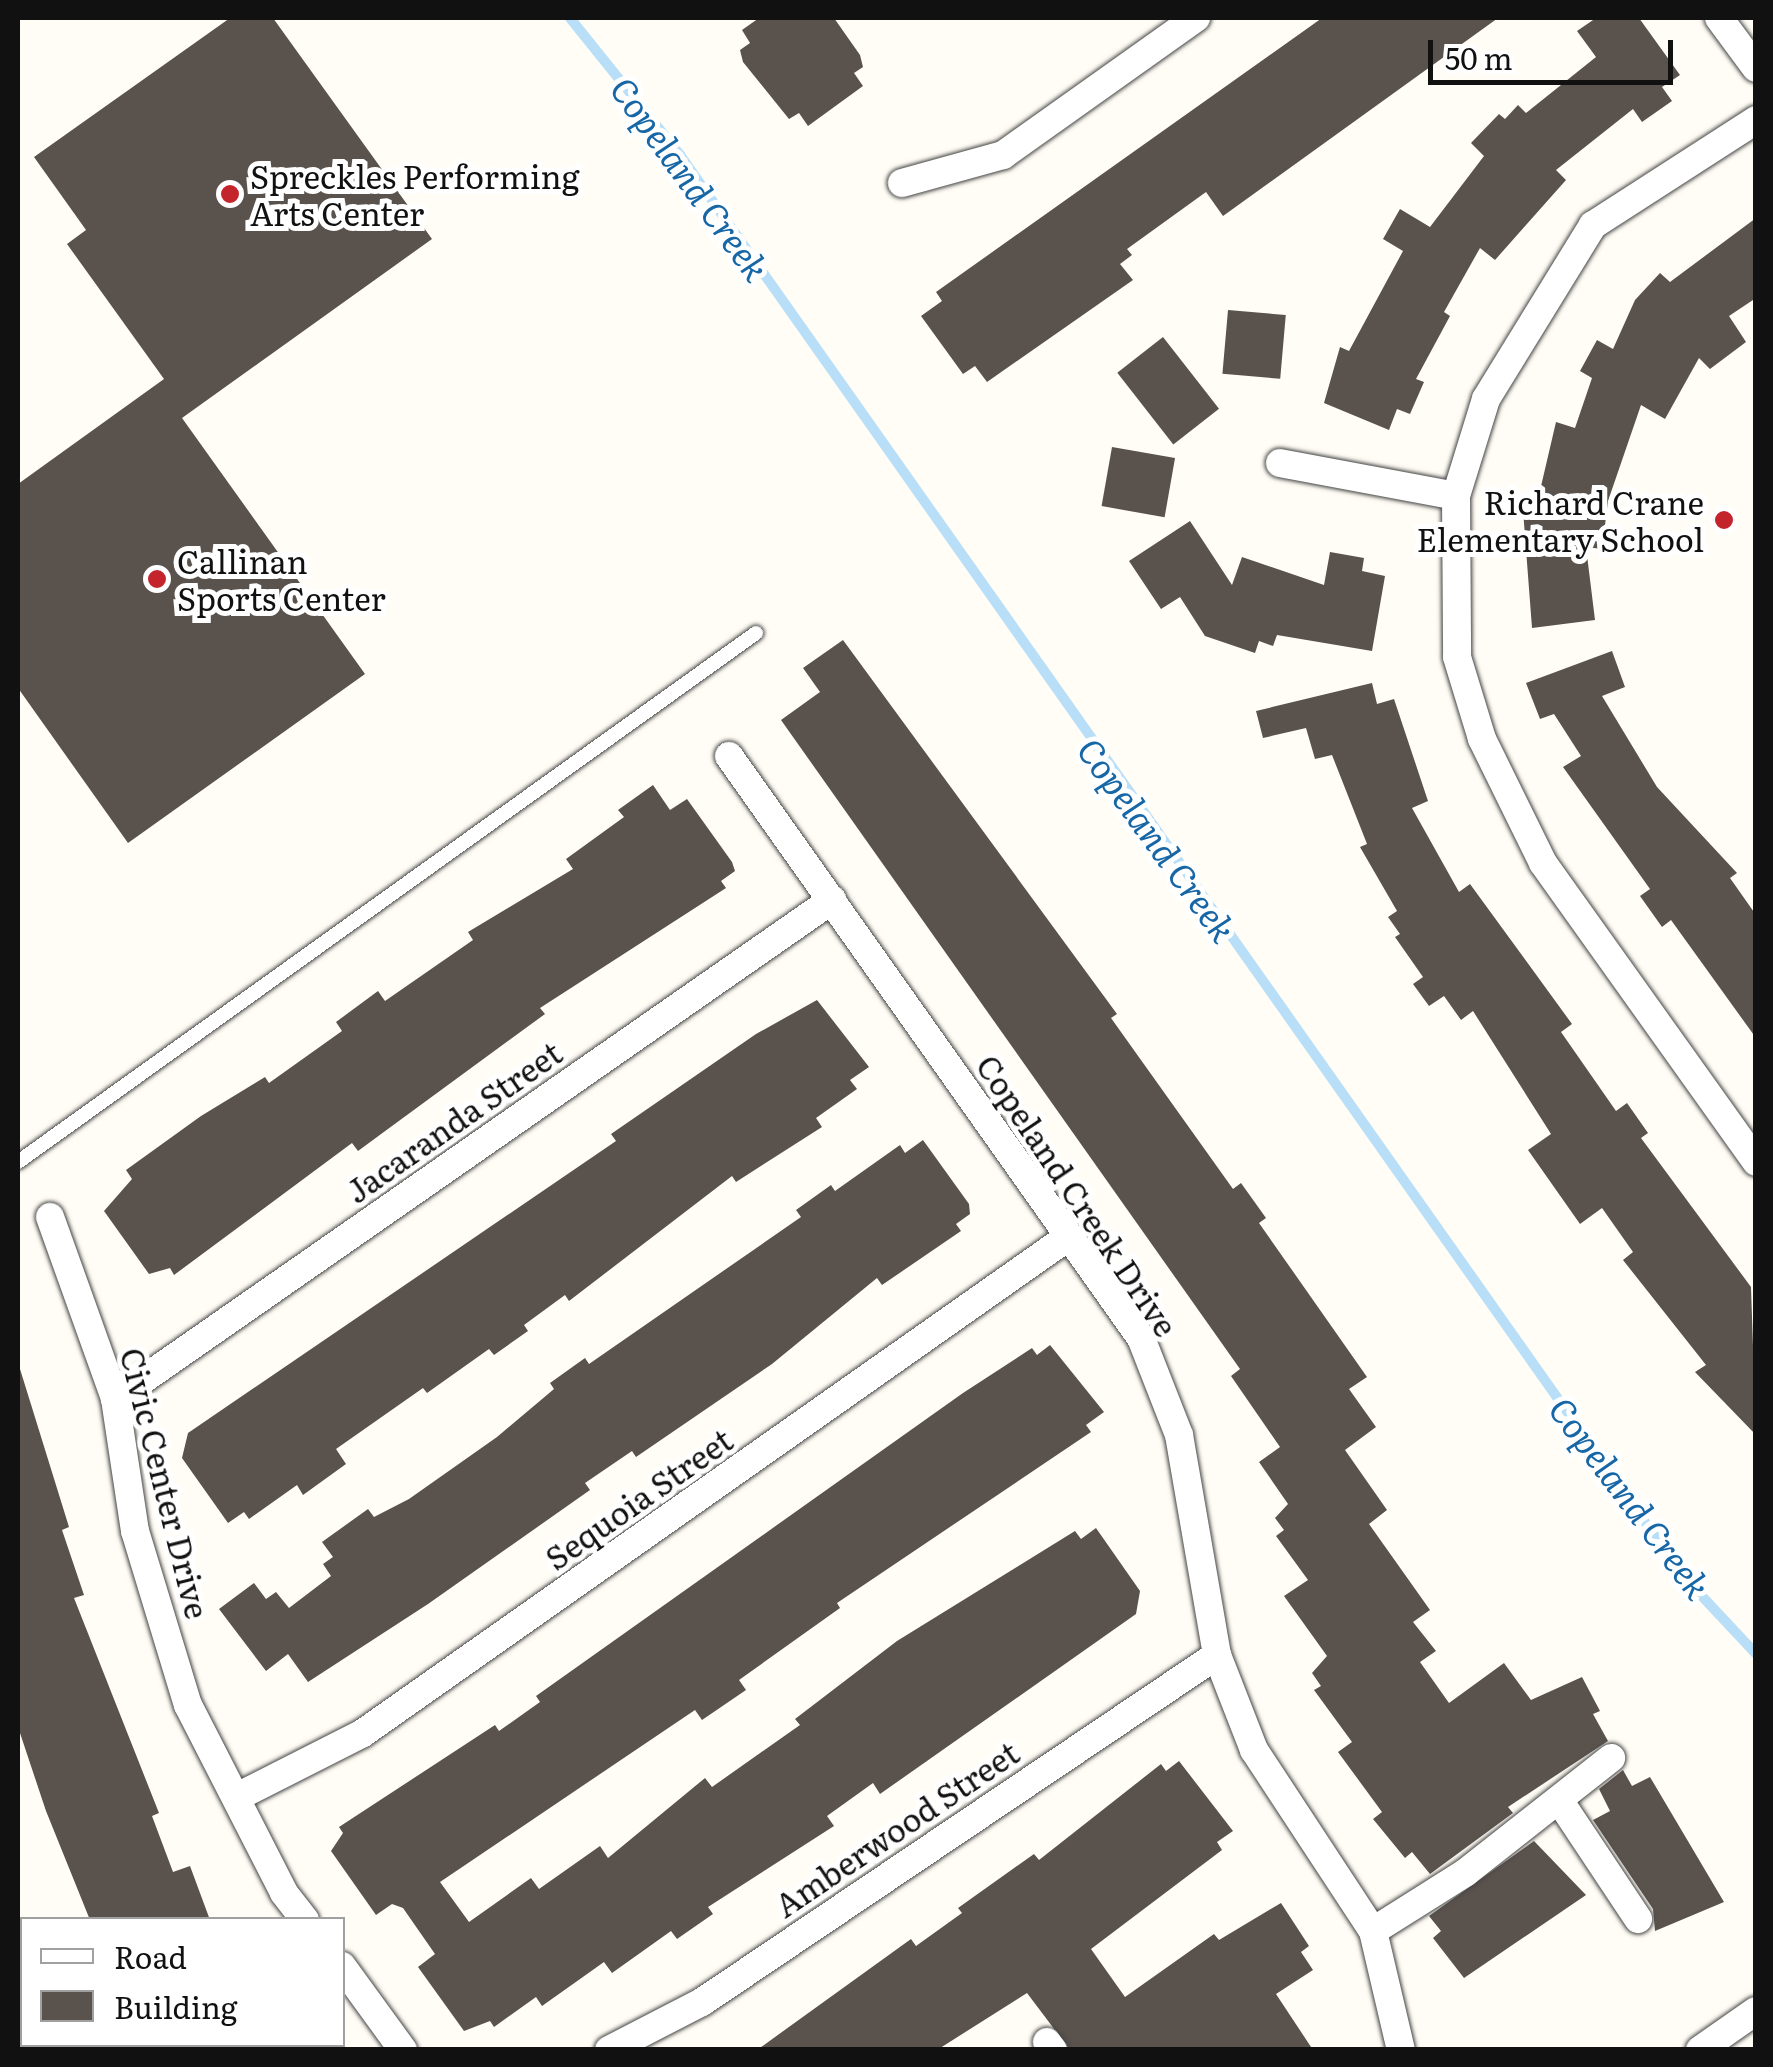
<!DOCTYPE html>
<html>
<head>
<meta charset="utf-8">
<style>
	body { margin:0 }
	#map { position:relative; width:1773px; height:2067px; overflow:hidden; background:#fffdf5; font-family:Literata,serif }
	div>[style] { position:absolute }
	.stream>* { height:10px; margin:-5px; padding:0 5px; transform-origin:5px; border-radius:5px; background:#b8dff7 }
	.building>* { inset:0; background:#5a524d; transform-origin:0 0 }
	.roads { filter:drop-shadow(0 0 2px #444) drop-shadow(0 0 2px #444) }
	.lane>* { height:14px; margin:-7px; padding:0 7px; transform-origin:7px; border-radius:7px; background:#fff }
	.street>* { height:28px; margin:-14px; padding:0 14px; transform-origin:14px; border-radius:14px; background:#fff }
	.dots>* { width:28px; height:28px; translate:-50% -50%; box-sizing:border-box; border:5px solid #fff; border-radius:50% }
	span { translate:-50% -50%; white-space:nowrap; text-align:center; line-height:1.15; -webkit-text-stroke:10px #fff; paint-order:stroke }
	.poi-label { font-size:32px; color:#111 }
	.left { translate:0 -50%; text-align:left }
	.right { translate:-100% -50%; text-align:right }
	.street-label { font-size:32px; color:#111 }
	.water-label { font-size:35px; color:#1766a6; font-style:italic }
	.frame { position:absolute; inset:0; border:20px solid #111; pointer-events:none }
	.legend { position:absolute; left:20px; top:1917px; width:325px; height:130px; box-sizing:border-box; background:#fff; border:2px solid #a0a0a0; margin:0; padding:12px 18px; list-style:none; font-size:30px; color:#111 }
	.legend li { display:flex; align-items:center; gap:20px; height:50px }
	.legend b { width:50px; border:2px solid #a0a0a0 }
	.scale { position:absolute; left:1428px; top:40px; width:245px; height:45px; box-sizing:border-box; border:5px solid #111; border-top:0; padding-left:12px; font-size:30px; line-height:35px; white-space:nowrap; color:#111; -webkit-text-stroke:8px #fff; paint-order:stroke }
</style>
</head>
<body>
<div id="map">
	<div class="stream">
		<div style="left:570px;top:18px;width:176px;rotate:51.2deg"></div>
		<div style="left:680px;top:155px;width:1741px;rotate:54.78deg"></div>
		<div style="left:1684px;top:1577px;width:105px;rotate:46.9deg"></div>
	</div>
	<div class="building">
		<div style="clip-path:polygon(230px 18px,273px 18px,432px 239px,182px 418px,365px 674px,128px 843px,18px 688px,18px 484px,164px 379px,67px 244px,86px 230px,34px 157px)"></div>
		<div style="clip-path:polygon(759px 18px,834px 18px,860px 55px,863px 67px,854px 73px,863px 86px,808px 126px,799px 113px,789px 119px,743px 62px,740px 50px,750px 43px,742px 30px)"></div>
		<div style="clip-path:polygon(1322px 18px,1498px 18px,1223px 216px,1206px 192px,1127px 249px,1132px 255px,1120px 264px,1133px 280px,987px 382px,975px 366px,963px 374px,921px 316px,942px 301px,936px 292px)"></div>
		<div style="clip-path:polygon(1596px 18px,1639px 18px,1680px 75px,1662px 87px,1672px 101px,1642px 122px,1633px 109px,1556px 170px,1566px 180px,1495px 260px,1480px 248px,1444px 312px,1450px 316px,1416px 379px,1424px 382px,1410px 414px,1397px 409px,1389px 430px,1324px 403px,1340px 347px,1349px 351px,1403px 251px,1383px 239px,1400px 209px,1430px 227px,1484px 156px,1471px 143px,1499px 114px,1505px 119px,1518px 105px,1526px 113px,1596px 57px,1577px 31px)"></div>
		<div style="clip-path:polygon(1756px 218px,1756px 298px,1729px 316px,1746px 342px,1710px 369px,1699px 358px,1665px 419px,1641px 405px,1608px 501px,1602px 549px,1586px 547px,1595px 620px,1532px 628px,1523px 510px,1535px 512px,1556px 422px,1575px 428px,1592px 378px,1580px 371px,1597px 340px,1613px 349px,1635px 300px,1660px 273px,1670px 282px)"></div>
		<div style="left:1228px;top:310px;width:58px;height:64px;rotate:5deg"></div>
		<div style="left:1163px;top:337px;width:91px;height:58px;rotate:52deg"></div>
		<div style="left:1112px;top:447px;width:64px;height:60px;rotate:10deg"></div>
		<div style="clip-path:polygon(1190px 521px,1232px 585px,1242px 557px,1324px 585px,1330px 552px,1364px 558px,1362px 571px,1385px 576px,1372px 651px,1277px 635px,1273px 646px,1259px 641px,1255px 653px,1205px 636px,1180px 597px,1161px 609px,1129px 561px)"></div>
		<div style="clip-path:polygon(843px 640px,1117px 1014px,1111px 1018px,1233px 1189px,1241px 1183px,1266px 1218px,1259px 1223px,1367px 1377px,1349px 1389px,1376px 1427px,1345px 1450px,1387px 1510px,1369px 1524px,1430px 1610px,1413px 1622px,1436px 1651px,1420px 1662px,1449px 1703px,1504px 1663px,1531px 1700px,1582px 1677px,1600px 1711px,1593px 1714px,1608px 1741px,1508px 1807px,1513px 1813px,1430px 1874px,1412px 1852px,1405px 1858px,1373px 1819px,1382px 1812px,1338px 1752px,1352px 1742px,1314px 1690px,1321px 1686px,1312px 1673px,1327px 1656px,1284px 1596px,1308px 1580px,1276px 1536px,1284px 1530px,1275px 1518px,1288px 1504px,1259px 1462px,1280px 1447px,1231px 1376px,1240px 1369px,781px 720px,820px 692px,803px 668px)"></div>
		<div style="clip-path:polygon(1612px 651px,1625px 687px,1602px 696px,1657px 787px,1737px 873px,1730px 878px,1756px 915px,1756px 1038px,1671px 920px,1662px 927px,1640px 896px,1650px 889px,1563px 767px,1581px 756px,1554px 714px,1540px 719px,1526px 683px)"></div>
		<div style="clip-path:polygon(1372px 683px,1377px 704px,1394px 699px,1428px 801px,1412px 808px,1459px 892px,1470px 884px,1572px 1024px,1561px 1032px,1616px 1111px,1627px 1103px,1648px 1133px,1641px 1138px,1751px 1287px,1756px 1435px,1695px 1372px,1706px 1365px,1623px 1260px,1633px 1252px,1602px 1208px,1580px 1224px,1528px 1150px,1551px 1134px,1473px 1011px,1461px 1020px,1444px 996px,1429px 1006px,1413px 984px,1423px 977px,1395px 937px,1400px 934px,1388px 917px,1397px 911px,1360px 847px,1367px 844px,1332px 755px,1315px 759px,1306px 728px,1263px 738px,1256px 711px)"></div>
		<div style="clip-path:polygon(653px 785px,670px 810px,687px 799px,732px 862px,735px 871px,721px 881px,726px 888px,540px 1008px,545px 1014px,392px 1126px,358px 1151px,352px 1143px,174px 1275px,170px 1268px,149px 1274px,104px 1211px,132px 1179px,126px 1170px,201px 1116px,265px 1077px,269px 1083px,342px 1031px,336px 1022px,378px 991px,385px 1001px,473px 940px,468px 932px,573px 869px,566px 859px,624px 817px,618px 810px)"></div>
		<div style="clip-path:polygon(817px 1000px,869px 1067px,850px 1080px,857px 1089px,816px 1118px,822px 1127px,736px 1182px,732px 1176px,569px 1301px,565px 1295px,524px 1325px,528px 1331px,494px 1355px,489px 1349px,427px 1393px,423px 1388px,336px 1449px,346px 1464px,303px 1495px,297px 1485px,249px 1519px,244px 1512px,228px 1523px,182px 1458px,188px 1433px,616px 1141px,611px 1134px,756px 1034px)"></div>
		<div style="clip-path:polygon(923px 1140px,969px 1204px,970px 1214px,956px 1224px,961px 1231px,882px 1285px,877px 1278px,772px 1364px,636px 1457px,632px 1451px,585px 1483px,590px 1490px,428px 1604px,308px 1682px,288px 1654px,266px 1671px,219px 1609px,254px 1583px,266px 1599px,276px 1592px,289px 1608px,331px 1576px,323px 1564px,333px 1557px,322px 1542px,368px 1509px,374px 1517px,409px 1499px,497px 1437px,554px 1389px,550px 1383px,585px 1358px,589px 1364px,801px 1217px,796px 1210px,831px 1185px,835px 1191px,900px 1145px,905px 1153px)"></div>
		<div style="clip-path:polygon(1050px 1345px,1104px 1412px,1086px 1425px,1091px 1432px,837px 1603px,840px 1608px,739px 1680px,746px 1690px,702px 1720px,695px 1710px,440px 1882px,469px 1922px,531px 1878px,539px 1889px,600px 1846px,608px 1858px,705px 1778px,712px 1787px,800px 1725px,795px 1719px,897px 1641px,1075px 1531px,1081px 1539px,1096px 1528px,1140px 1591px,1136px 1614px,880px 1794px,873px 1783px,827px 1816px,834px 1826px,708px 1907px,713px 1914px,677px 1939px,671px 1931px,612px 1973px,604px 1962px,542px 2006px,536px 1997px,494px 2027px,490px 2021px,464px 2031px,418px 1967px,435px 1954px,403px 1908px,392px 1904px,376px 1915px,331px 1851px,343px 1833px,339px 1827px,495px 1725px,499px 1731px,540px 1702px,536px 1696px,963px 1393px,1032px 1348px,1037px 1355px)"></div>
		<div style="clip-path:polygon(20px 1369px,69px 1527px,62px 1530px,84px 1595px,74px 1598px,159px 1813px,152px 1816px,173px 1872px,190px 1866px,210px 1920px,90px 1920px,46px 1811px,18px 1727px)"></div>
		<div style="clip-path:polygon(1179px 1761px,1233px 1831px,1217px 1842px,1222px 1850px,1091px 1949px,1125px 1997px,1214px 1934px,1219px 1940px,1281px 1903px,1309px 1946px,1301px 1952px,1313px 1970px,1276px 1994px,1313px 2050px,1070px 2050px,1027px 1993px,937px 2050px,757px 2050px,911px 1939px,916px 1946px,962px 1913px,958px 1908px,1034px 1854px,1039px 1860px,1161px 1764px,1166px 1771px)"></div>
		<div style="clip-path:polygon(1623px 1770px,1632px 1786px,1650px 1777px,1724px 1902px,1655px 1931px,1653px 1909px,1593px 1820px,1610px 1811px,1599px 1789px)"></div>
		<div style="clip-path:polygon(1534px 1841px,1586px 1895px,1464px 1978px,1433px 1938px,1441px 1931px,1429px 1916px)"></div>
	</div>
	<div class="roads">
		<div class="lane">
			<div style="left:18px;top:1162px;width:908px;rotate:-35.63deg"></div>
		</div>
		<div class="street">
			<div style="left:1719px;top:18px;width:62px;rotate:53.5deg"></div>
			<div style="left:1756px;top:120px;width:194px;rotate:147.2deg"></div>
			<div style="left:1593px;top:225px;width:204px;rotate:121.6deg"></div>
			<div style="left:1486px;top:399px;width:102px;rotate:107.2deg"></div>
			<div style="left:1456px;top:496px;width:161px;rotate:89.6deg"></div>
			<div style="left:1457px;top:657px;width:86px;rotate:73deg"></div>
			<div style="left:1482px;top:739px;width:138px;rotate:63.8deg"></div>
			<div style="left:1543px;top:863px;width:367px;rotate:54.5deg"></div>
			<div style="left:902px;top:183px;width:105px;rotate:-15.5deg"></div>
			<div style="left:1003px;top:155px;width:237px;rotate:-35.4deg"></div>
			<div style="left:1280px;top:463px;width:179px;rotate:10.6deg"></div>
			<div style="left:729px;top:756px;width:713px;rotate:54.71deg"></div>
			<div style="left:1141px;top:1338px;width:104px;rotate:68.6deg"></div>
			<div style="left:1179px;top:1435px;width:223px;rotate:80.2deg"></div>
			<div style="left:1217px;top:1655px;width:102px;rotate:68.7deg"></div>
			<div style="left:1254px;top:1750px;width:217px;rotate:56.7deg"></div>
			<div style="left:1373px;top:1931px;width:122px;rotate:76.8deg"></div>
			<div style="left:50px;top:1217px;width:193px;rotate:70.3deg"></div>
			<div style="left:115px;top:1399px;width:134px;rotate:81.4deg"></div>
			<div style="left:135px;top:1531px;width:182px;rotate:73.1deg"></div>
			<div style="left:188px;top:1705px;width:211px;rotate:62.9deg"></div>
			<div style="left:284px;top:1893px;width:34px;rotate:52deg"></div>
			<div style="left:115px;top:1399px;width:874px;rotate:-34.84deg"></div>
			<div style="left:237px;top:1797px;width:141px;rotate:-26.9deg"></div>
			<div style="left:363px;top:1733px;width:862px;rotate:-35.13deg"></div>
			<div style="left:1559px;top:1800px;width:143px;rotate:56.4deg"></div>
			<div style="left:1373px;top:1931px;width:109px;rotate:-32.2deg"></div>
			<div style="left:1465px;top:1873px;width:186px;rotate:-38.2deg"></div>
			<div style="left:342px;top:1966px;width:104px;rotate:54deg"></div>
			<div style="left:1047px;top:2042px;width:10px;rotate:53deg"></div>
			<div style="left:609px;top:2050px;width:105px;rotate:-27.3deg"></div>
			<div style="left:702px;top:2002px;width:621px;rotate:-33.97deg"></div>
			<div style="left:1700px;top:2050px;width:68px;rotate:-34.9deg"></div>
		</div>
	</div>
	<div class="dots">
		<div style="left:230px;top:194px;background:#c4252c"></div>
		<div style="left:1724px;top:520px;background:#c4252c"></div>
		<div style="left:157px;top:579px;background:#c4252c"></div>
	</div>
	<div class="poi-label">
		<span class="left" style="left:250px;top:194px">Spreckles Performing<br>Arts Center</span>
		<span class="right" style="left:1704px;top:520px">Richard Crane<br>Elementary School</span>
		<span class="left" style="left:177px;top:579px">Callinan<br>Sports Center</span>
	</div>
	<div class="street-label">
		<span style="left:453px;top:1121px;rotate:-35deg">Jacaranda Street</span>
		<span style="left:1078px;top:1195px;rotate:56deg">Copeland Creek Drive</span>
		<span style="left:166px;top:1483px;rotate:76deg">Civic Center Drive</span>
		<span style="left:638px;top:1498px;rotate:-35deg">Sequoia Street</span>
		<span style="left:896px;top:1828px;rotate:-34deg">Amberwood Street</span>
	</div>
	<div class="water-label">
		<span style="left:691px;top:178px;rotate:54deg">Copeland Creek</span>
		<span style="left:1158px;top:839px;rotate:54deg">Copeland Creek</span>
		<span style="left:1631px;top:1497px;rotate:53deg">Copeland Creek</span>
	</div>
	<div class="frame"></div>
	<ul class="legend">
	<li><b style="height:12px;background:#fff"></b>Road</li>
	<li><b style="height:28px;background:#5a524d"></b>Building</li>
	</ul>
	<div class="scale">50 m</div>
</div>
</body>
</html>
